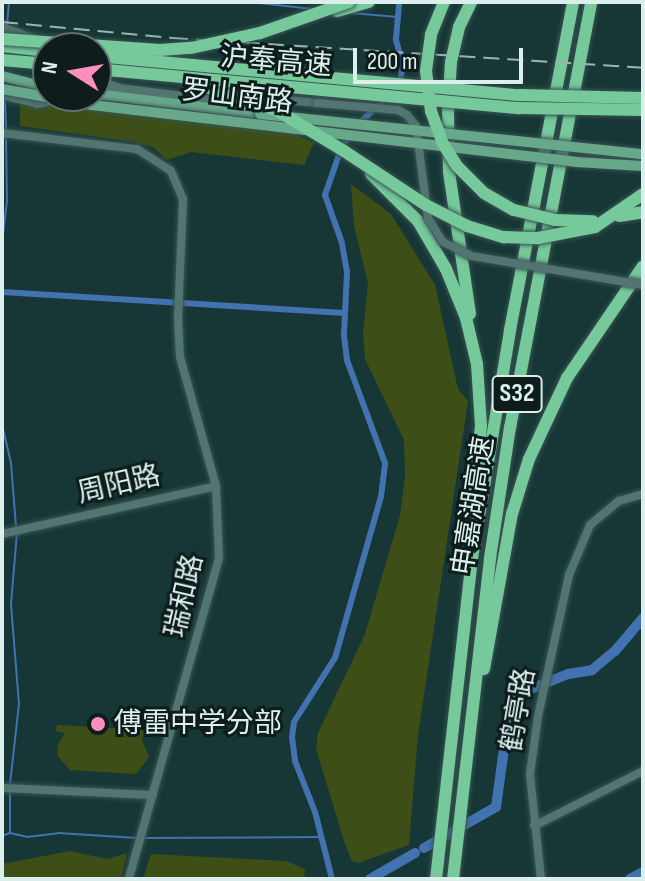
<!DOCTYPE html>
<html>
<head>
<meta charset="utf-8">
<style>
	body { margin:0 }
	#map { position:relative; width:645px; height:881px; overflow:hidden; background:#163735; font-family:"Sofia Sans Condensed","Noto Sans SC",sans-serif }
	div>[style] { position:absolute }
	.green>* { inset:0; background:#3d4f16 }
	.stream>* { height:2px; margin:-1px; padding:0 1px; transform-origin:1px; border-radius:1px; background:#4372b1 }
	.canal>* { height:6px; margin:-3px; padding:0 3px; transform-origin:3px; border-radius:3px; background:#4372b1 }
	.river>* { height:10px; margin:-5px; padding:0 5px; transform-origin:5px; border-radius:5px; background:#4372b1 }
	.roads { filter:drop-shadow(0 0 2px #395453) drop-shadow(0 0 2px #395453) }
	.minor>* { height:8px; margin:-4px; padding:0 4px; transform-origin:4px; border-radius:4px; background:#537572 }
	.major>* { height:10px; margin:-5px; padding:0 5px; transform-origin:5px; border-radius:5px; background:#67a78a }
	.highway>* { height:12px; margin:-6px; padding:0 6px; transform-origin:6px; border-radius:6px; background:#75c99a }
	.rail>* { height:2px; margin-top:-1px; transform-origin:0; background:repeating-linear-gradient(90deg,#9cb3b1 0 16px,transparent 0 24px) }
	.bridges { filter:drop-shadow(0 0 2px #395453) drop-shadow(0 0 2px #395453) }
	.minor-bridge>* { height:8px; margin:-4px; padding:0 4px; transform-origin:4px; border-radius:4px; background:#537572 }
	.major-bridge>* { height:10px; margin:-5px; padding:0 5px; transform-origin:5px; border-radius:5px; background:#67a78a }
	.highway-bridge>* { height:12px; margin:-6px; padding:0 6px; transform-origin:6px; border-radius:6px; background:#75c99a }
	.dots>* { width:22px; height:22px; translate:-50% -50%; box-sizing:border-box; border:4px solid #0e1c1b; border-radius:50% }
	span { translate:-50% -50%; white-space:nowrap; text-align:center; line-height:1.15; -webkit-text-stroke:6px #0e1c1b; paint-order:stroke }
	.shield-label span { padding:2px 6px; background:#0e1c1b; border:2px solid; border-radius:6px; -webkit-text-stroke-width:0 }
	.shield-label { font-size:26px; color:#ddefed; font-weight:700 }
	.street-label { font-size:28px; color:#ddefed }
	.poi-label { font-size:28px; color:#ddefed }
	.left { translate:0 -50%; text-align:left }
	.frame { position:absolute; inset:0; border:4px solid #ddefed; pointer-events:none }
	.north { position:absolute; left:32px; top:32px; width:80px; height:80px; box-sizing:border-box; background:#0e1c1b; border:2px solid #61706f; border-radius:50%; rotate:281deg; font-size:22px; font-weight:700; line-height:32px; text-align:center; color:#ddefed }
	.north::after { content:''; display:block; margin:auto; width:28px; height:36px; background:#fe8ebd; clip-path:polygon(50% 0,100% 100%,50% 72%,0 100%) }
	.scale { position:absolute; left:353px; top:48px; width:170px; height:36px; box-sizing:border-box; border:4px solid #ddefed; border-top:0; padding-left:10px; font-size:24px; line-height:28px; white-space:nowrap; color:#ddefed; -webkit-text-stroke:6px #0e1c1b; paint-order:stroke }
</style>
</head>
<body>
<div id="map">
	<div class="green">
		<div style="clip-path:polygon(20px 82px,48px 96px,96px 96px,242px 111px,314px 143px,304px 165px,191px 152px,167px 160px,154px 148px,135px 142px,20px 126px)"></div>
		<div style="clip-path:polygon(351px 184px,391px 214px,435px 285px,458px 389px,468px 401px,418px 735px,409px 845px,358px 863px,352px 861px,345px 844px,316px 749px,318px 733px,365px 634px,400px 515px,405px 477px,404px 440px,365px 359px,363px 332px,368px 284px,354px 225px)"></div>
		<div style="clip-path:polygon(57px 725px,149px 730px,148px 736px,141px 738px,149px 757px,136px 774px,70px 770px,57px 755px,58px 744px,65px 733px,56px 731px)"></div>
		<div style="clip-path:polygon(70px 851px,107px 859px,127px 853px,121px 879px,2px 879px,2px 864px)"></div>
		<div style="clip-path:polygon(151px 854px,286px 861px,305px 869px,304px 879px,143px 879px)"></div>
	</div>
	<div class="stream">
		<div style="left:250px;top:2px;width:63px;rotate:6.3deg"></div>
		<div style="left:351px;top:13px;width:47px;rotate:4.9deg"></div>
		<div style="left:7px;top:25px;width:23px;rotate:-85deg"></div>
		<div style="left:5px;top:99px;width:30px;rotate:88deg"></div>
		<div style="left:2px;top:243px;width:42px;rotate:-83.2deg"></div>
		<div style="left:7px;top:201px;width:66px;rotate:-90.9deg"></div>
		<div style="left:2px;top:424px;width:40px;rotate:77deg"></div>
		<div style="left:11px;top:463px;width:63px;rotate:85.5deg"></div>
		<div style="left:10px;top:784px;width:81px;rotate:-83.6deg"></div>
		<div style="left:19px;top:704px;width:100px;rotate:-94.6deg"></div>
		<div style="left:11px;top:604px;width:72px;rotate:-85.2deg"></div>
		<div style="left:10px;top:833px;width:42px;rotate:-90deg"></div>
		<div style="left:2px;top:836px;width:9px;rotate:-21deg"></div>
		<div style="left:10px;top:833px;width:17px;rotate:13deg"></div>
		<div style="left:27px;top:837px;width:31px;rotate:-7deg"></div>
		<div style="left:58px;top:833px;width:79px;rotate:3.6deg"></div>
		<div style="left:143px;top:838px;width:179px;rotate:-0.3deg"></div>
	</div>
	<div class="canal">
		<div style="left:399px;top:85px;width:19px;rotate:-78deg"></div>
		<div style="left:403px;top:66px;width:28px;rotate:-105deg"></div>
		<div style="left:396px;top:39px;width:37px;rotate:-85deg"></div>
		<div style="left:2px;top:292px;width:343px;rotate:3.5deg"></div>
		<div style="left:332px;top:879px;width:69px;rotate:-104.2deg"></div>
		<div style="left:315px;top:812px;width:55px;rotate:-111.4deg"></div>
		<div style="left:295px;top:761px;width:24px;rotate:-97deg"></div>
		<div style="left:292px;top:737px;width:15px;rotate:-82deg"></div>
		<div style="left:294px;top:722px;width:76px;rotate:-57.4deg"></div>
		<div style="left:335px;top:658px;width:167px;rotate:-74.1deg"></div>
		<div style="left:381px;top:497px;width:34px;rotate:-83deg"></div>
		<div style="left:385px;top:463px;width:110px;rotate:-110.3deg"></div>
		<div style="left:347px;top:360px;width:26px;rotate:-97deg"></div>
		<div style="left:344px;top:334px;width:62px;rotate:-87.2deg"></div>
		<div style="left:347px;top:272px;width:29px;rotate:-100deg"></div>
		<div style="left:342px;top:243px;width:51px;rotate:-109.5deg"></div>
		<div style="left:325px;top:195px;width:52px;rotate:-70.9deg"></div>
		<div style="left:342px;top:146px;width:27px;rotate:-54deg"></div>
		<div style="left:358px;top:124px;width:42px;rotate:-42.1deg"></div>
	</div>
	<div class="river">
		<div style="left:424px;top:848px;width:83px;rotate:-29.7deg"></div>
		<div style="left:496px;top:807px;width:111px;rotate:-82.2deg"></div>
		<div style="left:511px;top:697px;width:61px;rotate:-22deg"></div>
		<div style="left:568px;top:674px;width:24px;rotate:-9deg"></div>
		<div style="left:592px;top:670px;width:30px;rotate:-40deg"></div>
		<div style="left:615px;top:651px;width:43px;rotate:-49.7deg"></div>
		<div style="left:370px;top:879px;width:52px;rotate:-30deg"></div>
		<div style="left:630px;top:879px;width:15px;rotate:-28deg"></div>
	</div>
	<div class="roads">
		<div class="minor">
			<div style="left:2px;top:27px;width:38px;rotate:20deg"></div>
			<div style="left:96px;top:80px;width:25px;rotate:18deg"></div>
			<div style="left:120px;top:88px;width:24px;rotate:180deg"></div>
			<div style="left:120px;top:88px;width:119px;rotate:7.2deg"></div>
			<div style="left:2px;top:95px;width:36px;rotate:14deg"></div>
			<div style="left:37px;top:104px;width:10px;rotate:-11deg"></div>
			<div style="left:47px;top:102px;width:8px;rotate:-50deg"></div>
			<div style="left:271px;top:107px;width:18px;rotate:-22deg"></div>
			<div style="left:288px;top:100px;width:29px;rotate:6deg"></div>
			<div style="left:2px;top:133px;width:136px;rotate:6.8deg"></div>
			<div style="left:137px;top:149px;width:40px;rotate:32.9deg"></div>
			<div style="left:171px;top:171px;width:30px;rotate:67deg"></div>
			<div style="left:183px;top:199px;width:119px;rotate:92.4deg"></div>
			<div style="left:178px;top:318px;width:39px;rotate:87deg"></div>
			<div style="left:180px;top:357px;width:134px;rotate:74.4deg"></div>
			<div style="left:216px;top:486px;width:72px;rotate:87.6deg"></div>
			<div style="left:219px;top:558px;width:333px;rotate:105.7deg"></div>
			<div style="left:2px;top:534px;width:219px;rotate:-12.6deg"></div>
			<div style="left:2px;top:788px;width:151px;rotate:2.7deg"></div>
			<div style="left:534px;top:826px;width:122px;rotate:-26.8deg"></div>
			<div style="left:541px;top:879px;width:106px;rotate:-96deg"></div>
			<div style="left:530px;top:774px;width:59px;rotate:-82.1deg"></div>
			<div style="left:538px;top:716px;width:144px;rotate:-77.6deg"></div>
			<div style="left:569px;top:575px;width:54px;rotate:-67.2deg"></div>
			<div style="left:590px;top:525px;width:38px;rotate:-40deg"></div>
			<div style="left:619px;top:501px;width:25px;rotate:-16deg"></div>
		</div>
		<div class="major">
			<div style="left:2px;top:76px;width:48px;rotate:14.6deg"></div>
			<div style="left:96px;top:94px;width:165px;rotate:7deg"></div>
		</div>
		<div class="highway">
			<div style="left:337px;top:11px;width:33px;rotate:-16deg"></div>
			<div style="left:2px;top:46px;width:46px;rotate:6.2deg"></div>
			<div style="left:2px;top:60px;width:46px;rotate:5deg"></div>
			<div style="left:187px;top:81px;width:76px;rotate:17.7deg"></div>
			<div style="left:371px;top:174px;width:66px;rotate:45deg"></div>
			<div style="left:418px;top:221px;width:56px;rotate:59.7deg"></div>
			<div style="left:446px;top:269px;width:53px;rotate:67.8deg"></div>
			<div style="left:466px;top:318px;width:47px;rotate:76.6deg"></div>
			<div style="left:477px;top:364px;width:62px;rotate:86.3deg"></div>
			<div style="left:481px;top:426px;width:85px;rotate:96deg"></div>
			<div style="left:470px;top:314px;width:145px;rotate:-98.4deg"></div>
			<div style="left:449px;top:171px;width:59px;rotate:-91deg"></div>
			<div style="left:448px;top:112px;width:50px;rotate:-86.6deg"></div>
			<div style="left:451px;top:62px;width:36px;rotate:-77deg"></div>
			<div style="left:459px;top:27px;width:28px;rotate:-64deg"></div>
			<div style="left:484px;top:669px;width:158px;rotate:-79.8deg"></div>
			<div style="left:512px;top:514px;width:58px;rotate:-72.8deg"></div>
			<div style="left:529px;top:459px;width:89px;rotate:-64.9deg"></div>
			<div style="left:567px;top:378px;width:135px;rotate:-55.8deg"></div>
			<div style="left:436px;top:879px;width:323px;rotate:-83.6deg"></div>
			<div style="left:472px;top:558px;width:231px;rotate:-80.5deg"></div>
			<div style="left:510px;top:330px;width:334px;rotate:-79.1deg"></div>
			<div style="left:453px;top:879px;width:323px;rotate:-83.4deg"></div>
			<div style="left:490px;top:558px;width:132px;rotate:-81.3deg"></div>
			<div style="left:510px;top:428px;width:434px;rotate:-79.2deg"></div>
		</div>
	</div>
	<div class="rail">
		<div style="left:2px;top:22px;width:171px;rotate:5.4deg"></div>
		<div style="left:172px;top:38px;width:472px;rotate:3.6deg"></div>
	</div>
	<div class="bridges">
		<div class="minor-bridge">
			<div style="left:317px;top:103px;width:81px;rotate:4.9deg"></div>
			<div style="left:398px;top:110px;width:10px;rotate:29deg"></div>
			<div style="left:407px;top:115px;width:14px;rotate:51deg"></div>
			<div style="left:416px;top:126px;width:93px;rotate:82.6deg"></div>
			<div style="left:428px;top:218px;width:28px;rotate:58deg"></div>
			<div style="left:443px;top:242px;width:32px;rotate:26deg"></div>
			<div style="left:472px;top:256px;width:173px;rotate:9.6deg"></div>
		</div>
		<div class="major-bridge">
			<div style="left:2px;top:89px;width:91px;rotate:10.1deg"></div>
			<div style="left:92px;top:105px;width:487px;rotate:6.7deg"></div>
			<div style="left:576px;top:162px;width:67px;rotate:3.4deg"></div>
			<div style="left:260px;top:114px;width:385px;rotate:6deg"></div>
		</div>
		<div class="highway-bridge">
			<div style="left:444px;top:2px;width:35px;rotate:112deg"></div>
			<div style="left:431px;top:35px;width:36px;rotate:98deg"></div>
			<div style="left:426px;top:71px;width:40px;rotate:82.9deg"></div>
			<div style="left:431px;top:111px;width:33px;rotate:70deg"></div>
			<div style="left:442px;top:142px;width:28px;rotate:58deg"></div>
			<div style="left:457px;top:166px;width:38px;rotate:45deg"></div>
			<div style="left:484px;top:193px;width:34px;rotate:30deg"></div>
			<div style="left:514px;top:210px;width:42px;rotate:13.7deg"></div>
			<div style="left:555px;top:220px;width:38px;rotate:2deg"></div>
			<div style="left:2px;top:39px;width:158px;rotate:4deg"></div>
			<div style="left:160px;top:50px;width:31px;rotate:-4deg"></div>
			<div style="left:191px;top:48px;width:71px;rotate:-12.3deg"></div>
			<div style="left:260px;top:33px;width:94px;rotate:-19.2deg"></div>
			<div style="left:96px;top:56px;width:426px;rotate:5.3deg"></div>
			<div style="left:520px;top:95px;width:123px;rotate:1.4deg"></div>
			<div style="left:96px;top:69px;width:425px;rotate:5.3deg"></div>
			<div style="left:519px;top:108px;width:124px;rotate:0.9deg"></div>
			<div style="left:259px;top:104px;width:20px;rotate:20deg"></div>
			<div style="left:278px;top:111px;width:77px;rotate:31.2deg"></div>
			<div style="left:344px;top:151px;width:98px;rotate:33.4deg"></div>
			<div style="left:426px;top:205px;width:46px;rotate:27.1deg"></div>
			<div style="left:467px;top:226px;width:39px;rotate:17deg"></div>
			<div style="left:504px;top:237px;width:34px;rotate:2deg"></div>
			<div style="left:538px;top:238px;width:58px;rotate:-10.9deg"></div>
			<div style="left:595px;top:227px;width:58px;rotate:-34.5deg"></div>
			<div style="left:619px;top:216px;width:24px;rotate:-9deg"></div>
		</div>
	</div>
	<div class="dots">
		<div style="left:98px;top:724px;background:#fe8ebd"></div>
	</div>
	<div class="shield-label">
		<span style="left:517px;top:394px">S32</span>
	</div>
	<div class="street-label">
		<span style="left:276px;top:62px;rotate:5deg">沪奉高速</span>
		<span style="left:237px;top:97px;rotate:7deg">罗山南路</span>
		<span style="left:119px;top:485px;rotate:-13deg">周阳路</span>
		<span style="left:474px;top:506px;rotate:-81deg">申嘉湖高速</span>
		<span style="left:185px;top:596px;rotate:-77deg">瑞和路</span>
		<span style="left:519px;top:710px;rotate:-80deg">鹤亭路</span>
	</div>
	<div class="poi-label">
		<span class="left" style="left:114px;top:724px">傅雷中学分部</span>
	</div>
	<div class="frame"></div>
	<div class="north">N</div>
	<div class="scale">200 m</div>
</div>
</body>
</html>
